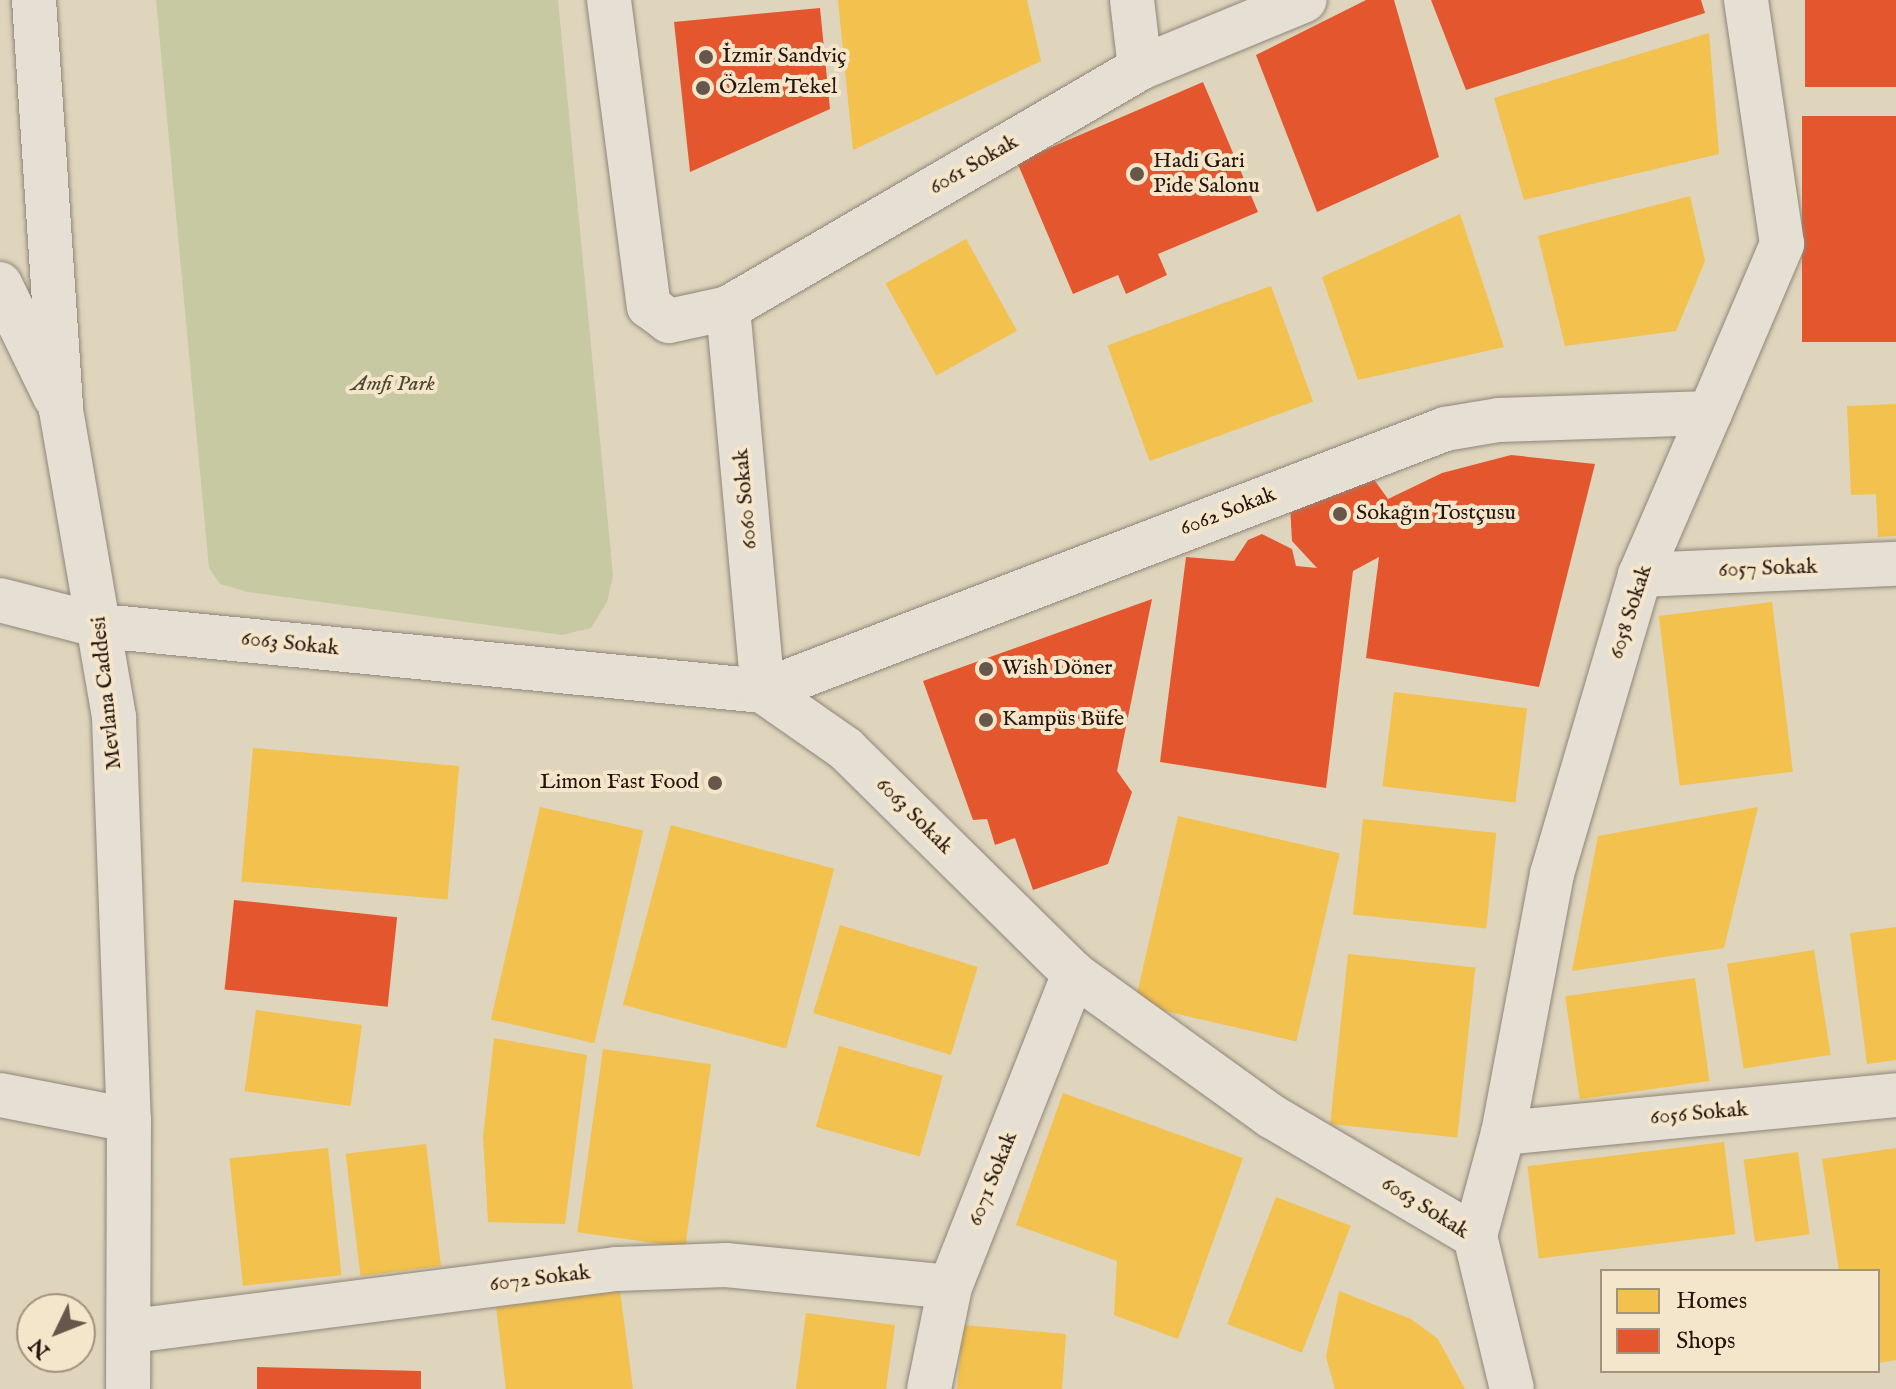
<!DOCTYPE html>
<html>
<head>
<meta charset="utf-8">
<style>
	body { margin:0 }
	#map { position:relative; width:1896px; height:1389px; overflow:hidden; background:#dfd4bc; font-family:"IM FELL English",serif }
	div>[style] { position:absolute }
	.green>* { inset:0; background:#c7c9a2 }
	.homes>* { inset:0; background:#f2c14e; transform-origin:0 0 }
	.shops>* { inset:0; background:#e4572e; transform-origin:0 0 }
	.roads { filter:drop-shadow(0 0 2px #8f8678) drop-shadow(0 0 2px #8f8678) }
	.pedestrian>* { height:44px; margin:-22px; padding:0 22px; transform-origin:22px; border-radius:22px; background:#e5dfd4 }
	.minor>* { height:44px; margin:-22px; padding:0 22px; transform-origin:22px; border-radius:22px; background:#e5dfd4 }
	.secondary>* { height:44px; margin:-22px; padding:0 22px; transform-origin:22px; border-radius:22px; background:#e5dfd4 }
	.dots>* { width:22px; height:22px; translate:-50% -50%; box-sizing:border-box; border:4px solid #f4e6ca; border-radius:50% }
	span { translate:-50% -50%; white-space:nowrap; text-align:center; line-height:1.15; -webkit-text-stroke:8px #f4e6ca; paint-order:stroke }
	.poi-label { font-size:22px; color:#27140c }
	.left { translate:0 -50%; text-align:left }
	.right { translate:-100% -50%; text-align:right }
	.street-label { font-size:22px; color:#27140c }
	.park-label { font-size:22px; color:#514833; font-style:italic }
	.legend { position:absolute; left:1600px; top:1269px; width:280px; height:104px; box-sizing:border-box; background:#f4e6ca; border:2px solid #a2927e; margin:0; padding:10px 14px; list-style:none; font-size:24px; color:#27140c }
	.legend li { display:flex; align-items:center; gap:16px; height:40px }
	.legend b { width:40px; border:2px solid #a2927e }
	.north { position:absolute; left:16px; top:1293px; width:80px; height:80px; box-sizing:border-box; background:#f4e6ca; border:2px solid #a2927e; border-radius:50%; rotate:227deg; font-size:22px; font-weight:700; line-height:32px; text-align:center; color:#27140c }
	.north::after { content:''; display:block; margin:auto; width:28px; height:36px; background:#67574a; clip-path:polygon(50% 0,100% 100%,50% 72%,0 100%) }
</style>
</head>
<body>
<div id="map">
	<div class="green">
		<div style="clip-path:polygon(156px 0,558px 0,613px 576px,607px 602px,591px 628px,562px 635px,248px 592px,220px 584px,209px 568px)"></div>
	</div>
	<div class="homes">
		<div style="clip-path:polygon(838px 0,1027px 0,1041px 61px,853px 150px)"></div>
		<div style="clip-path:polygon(1709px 33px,1719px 154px,1524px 200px,1494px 98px)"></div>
		<div style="clip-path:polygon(1690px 196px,1705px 261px,1676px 331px,1565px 346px,1538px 236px)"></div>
		<div style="clip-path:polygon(1460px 214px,1504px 347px,1358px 380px,1322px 277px)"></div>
		<div style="left:966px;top:239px;width:105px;height:92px;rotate:61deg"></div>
		<div style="left:1271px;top:286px;width:123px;height:174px;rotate:70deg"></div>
		<div style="clip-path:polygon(1896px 404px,1896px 536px,1878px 537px,1876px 494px,1851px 495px,1847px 406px)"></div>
		<div style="left:1772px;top:602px;width:171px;height:114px;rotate:83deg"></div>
		<div style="left:1394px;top:692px;width:134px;height:95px;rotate:7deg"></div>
		<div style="left:253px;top:748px;width:207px;height:134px;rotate:5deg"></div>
		<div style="left:540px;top:807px;width:106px;height:218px;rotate:13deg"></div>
		<div style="clip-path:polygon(1758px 807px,1724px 948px,1572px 971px,1598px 836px)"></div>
		<div style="left:1178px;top:816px;width:166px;height:193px;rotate:13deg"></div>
		<div style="left:1363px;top:819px;width:134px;height:96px;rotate:6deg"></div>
		<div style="left:671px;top:825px;width:169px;height:186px;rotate:15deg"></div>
		<div style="left:840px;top:925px;width:144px;height:92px;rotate:17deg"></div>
		<div style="clip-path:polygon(1896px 927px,1896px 1060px,1867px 1064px,1850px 933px)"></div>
		<div style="left:1814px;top:950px;width:106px;height:88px;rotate:81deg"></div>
		<div style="left:1348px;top:954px;width:128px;height:171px;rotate:6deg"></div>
		<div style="left:1695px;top:978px;width:104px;height:131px;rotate:82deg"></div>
		<div style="left:256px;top:1010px;width:107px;height:82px;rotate:8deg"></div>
		<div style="clip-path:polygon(494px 1038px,587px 1055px,565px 1224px,488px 1222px,483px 1136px)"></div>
		<div style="left:839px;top:1046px;width:108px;height:84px;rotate:16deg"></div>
		<div style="left:603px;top:1049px;width:109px;height:185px;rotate:8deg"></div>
		<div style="clip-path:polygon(1063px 1093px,1243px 1158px,1178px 1339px,1114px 1315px,1117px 1261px,1016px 1225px)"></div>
		<div style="left:1724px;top:1142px;width:93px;height:198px;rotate:83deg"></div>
		<div style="left:426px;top:1144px;width:123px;height:81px;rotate:83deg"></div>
		<div style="left:328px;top:1148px;width:128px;height:99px;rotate:84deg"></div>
		<div style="clip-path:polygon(1896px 1148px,1896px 1360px,1878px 1363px,1878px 1271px,1839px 1271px,1822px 1159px)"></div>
		<div style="left:1798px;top:1152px;width:83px;height:55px;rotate:82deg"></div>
		<div style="left:1276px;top:1197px;width:80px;height:136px;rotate:21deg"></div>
		<div style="clip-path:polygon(620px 1291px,633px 1389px,506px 1389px,496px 1307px)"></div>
		<div style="clip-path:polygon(1339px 1291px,1411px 1319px,1438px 1339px,1465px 1389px,1335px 1389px,1326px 1357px)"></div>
		<div style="clip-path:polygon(806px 1313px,895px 1325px,886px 1389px,796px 1389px)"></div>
		<div style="clip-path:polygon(963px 1325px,1066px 1334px,1062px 1389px,957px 1389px)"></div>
	</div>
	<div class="shops">
		<div style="clip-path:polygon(1366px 0,1394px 0,1439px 157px,1317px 212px,1256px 55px)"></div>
		<div style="clip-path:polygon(1431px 0,1701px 0,1705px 13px,1466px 90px)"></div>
		<div style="left:1805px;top:0;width:91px;height:87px"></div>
		<div style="clip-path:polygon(820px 8px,830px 109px,690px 172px,674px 22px)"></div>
		<div style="clip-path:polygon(1203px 82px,1258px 212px,1158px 254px,1167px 275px,1126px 294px,1118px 275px,1073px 294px,1017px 162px)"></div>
		<div style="left:1896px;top:116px;width:226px;height:94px;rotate:90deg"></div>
		<div style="clip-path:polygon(1511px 455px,1595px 464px,1539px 687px,1366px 658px,1379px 557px,1353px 571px,1326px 788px,1160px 762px,1186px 557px,1234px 561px,1248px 540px,1262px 534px,1292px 549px,1296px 566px,1317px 568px,1292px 541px,1290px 505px,1373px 478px,1388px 499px,1442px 473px)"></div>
		<div style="clip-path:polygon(1152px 599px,1117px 771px,1132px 792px,1108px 864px,1033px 890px,1015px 838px,995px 845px,987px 819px,973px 820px,923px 681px)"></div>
		<div style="left:234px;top:900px;width:164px;height:90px;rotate:6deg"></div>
		<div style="clip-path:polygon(257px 1367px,421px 1371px,421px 1389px,257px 1389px)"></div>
	</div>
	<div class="roads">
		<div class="pedestrian">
			<div style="left:1132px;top:0;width:68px;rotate:83.3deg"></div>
			<div style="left:1710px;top:413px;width:184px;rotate:-66.9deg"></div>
			<div style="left:1782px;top:244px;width:247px;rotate:-98.4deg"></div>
		</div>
		<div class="minor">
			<div style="left:609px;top:0;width:309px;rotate:82.6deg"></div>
			<div style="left:649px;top:306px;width:25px;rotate:37deg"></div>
			<div style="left:669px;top:321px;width:60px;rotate:-12.4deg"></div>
			<div style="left:728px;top:308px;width:477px;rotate:-30.2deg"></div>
			<div style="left:1140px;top:68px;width:178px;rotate:-22.4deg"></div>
			<div style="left:728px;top:308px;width:385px;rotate:84.8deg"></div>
			<div style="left:1640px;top:575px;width:256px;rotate:-2.5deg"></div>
			<div style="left:0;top:600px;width:104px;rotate:14.4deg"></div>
			<div style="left:101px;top:626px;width:665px;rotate:5.61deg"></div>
			<div style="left:763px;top:691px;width:101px;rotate:34.9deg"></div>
			<div style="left:846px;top:749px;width:320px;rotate:44.6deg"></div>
			<div style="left:1074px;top:974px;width:243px;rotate:35.8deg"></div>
			<div style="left:1271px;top:1116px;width:237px;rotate:30.5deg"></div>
			<div style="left:1475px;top:1236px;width:157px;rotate:76.4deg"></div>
			<div style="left:763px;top:691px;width:731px;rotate:-21.01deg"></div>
			<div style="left:1445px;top:429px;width:55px;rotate:-9.5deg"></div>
			<div style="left:1499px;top:420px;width:211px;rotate:-1.9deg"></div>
			<div style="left:1710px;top:413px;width:176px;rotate:113.4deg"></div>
			<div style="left:1640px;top:575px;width:312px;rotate:106.4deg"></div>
			<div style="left:1552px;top:874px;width:264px;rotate:100.7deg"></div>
			<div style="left:1503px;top:1133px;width:107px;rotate:105.2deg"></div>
			<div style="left:0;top:1095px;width:131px;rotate:11deg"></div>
			<div style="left:1503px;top:1133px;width:395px;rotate:-5.5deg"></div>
			<div style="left:132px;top:1331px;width:488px;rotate:-7.3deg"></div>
			<div style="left:616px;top:1269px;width:110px;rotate:-2.1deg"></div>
			<div style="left:726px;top:1265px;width:225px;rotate:5.6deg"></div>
			<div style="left:929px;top:1389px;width:104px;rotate:-78.4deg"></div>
			<div style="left:950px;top:1287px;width:337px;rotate:-68.4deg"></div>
		</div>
		<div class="secondary">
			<div style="left:34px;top:0;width:411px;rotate:86.2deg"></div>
			<div style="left:61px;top:410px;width:312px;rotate:80.2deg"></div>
			<div style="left:114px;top:717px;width:403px;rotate:87.9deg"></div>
			<div style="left:129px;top:1120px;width:269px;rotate:90.2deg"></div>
			<div style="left:0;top:284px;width:126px;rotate:64deg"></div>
		</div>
	</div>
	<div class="dots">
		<div style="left:706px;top:57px;background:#67574a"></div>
		<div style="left:703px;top:88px;background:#67574a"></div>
		<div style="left:1137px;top:174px;background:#67574a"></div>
		<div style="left:1340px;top:514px;background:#67574a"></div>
		<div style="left:986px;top:669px;background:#67574a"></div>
		<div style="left:986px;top:720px;background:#67574a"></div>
		<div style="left:715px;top:783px;background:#67574a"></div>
	</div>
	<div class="poi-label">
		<span class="left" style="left:722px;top:57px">İzmir Sandviç</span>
		<span class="left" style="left:719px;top:88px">Özlem Tekel</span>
		<span class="left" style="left:1153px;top:174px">Hadi Gari<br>Pide Salonu</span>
		<span class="left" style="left:1356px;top:514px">Sokağın Tostçusu</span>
		<span class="left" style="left:1002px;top:669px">Wish Döner</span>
		<span class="left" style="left:1002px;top:720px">Kampüs Büfe</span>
		<span class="right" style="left:699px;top:783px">Limon Fast Food</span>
	</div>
	<div class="street-label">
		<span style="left:974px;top:165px;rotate:-30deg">6061 Sokak</span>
		<span style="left:746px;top:499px;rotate:-95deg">6060 Sokak</span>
		<span style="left:1228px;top:512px;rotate:-21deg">6062 Sokak</span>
		<span style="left:1768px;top:569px;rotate:-2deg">6057 Sokak</span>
		<span style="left:1631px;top:612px;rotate:-72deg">6058 Sokak</span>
		<span style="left:290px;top:644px;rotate:6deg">6063 Sokak</span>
		<span style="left:107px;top:693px;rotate:-96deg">Mevlana Caddesi</span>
		<span style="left:914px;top:816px;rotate:45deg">6063 Sokak</span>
		<span style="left:1699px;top:1114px;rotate:-5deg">6056 Sokak</span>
		<span style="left:993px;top:1179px;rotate:-68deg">6071 Sokak</span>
		<span style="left:1425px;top:1208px;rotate:32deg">6063 Sokak</span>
		<span style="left:540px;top:1279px;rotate:-7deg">6072 Sokak</span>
	</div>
	<div class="park-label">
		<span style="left:393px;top:385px">Amfi Park</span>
	</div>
	<ul class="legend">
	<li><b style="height:22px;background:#f2c14e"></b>Homes</li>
	<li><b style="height:22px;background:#e4572e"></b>Shops</li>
	</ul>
	<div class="north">N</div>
</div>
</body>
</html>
